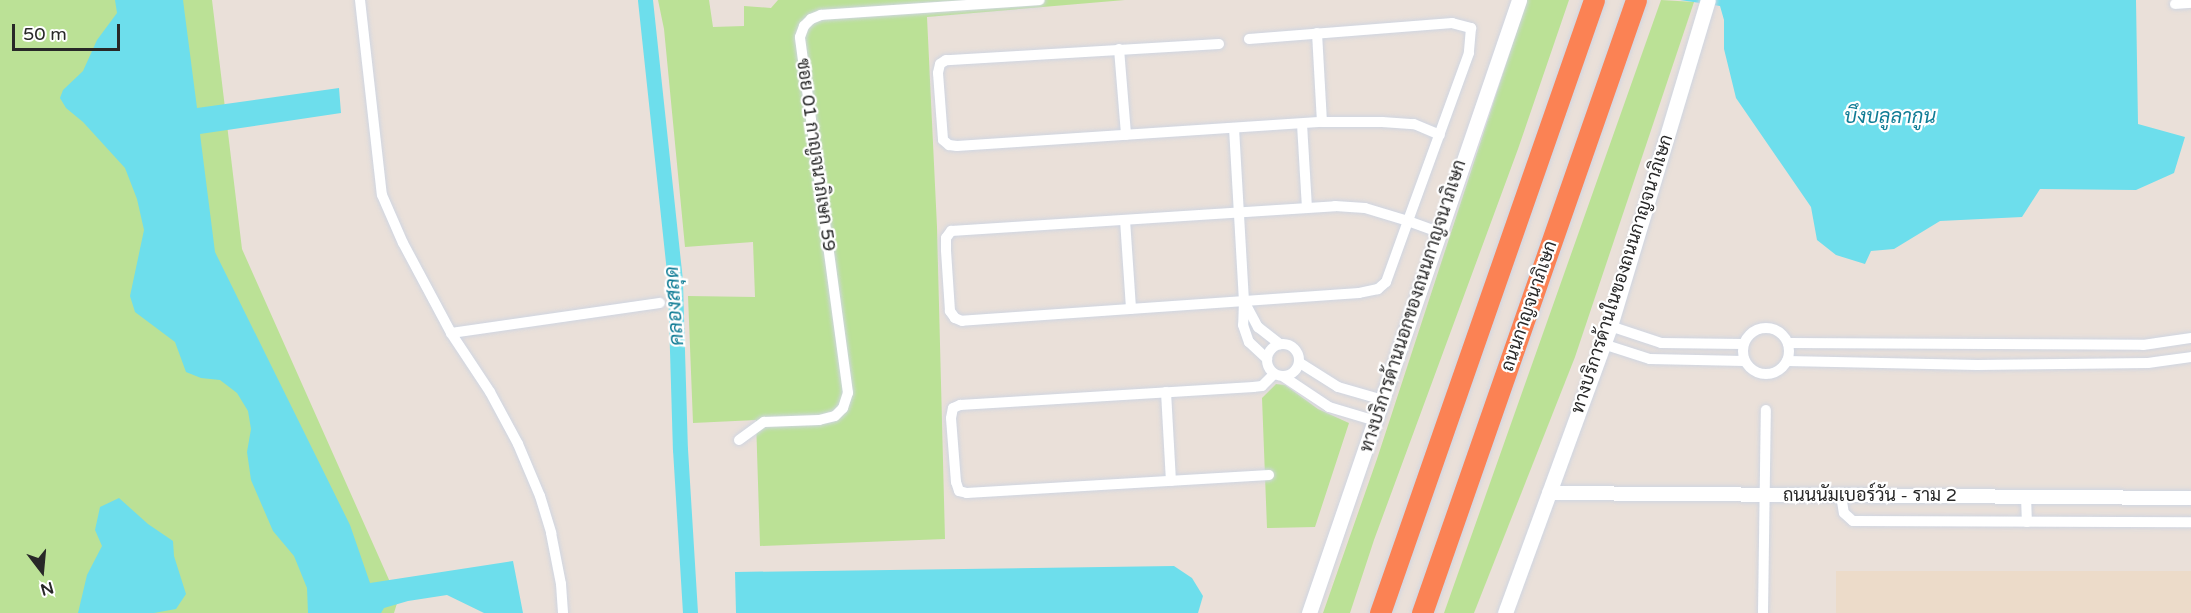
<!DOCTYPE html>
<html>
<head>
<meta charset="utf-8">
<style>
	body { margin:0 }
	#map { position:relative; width:2191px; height:613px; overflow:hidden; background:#eae0d9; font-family:"Varela Round",Sarabun,sans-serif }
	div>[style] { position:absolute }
	.education>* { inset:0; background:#ecdbc9; transform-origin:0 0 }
	.green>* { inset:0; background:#bbe196 }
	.water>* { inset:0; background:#6ddeec }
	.canal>* { height:15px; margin:-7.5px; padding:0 7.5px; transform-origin:7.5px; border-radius:7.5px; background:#6ddeec }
	.roads { filter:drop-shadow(0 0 2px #cfd5e1) drop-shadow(0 0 2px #cfd5e1) }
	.minor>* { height:10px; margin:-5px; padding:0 5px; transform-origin:5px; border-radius:5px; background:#fff }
	.minor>.ring { margin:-5px; padding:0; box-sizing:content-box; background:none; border:10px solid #fff; border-radius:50% }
	.tertiary>* { height:14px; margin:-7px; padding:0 7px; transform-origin:7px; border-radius:7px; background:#fff }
	.secondary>* { height:15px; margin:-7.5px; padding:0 7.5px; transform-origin:7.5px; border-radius:7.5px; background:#fff }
	.motorway>* { height:21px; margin:-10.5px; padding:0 10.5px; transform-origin:10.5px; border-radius:10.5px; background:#fb8254 }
	span { translate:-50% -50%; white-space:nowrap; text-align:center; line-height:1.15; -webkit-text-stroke:4.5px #fff; paint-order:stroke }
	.street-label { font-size:18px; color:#282828 }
	.water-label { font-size:20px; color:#0f7c95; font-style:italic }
	.north { position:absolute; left:12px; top:541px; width:60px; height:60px; -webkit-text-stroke:4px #fff; paint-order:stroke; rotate:164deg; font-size:16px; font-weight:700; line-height:24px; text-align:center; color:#282828 }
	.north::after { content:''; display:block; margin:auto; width:21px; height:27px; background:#282828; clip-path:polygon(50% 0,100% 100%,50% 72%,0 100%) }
	.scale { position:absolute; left:12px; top:24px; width:108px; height:27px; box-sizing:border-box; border:3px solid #282828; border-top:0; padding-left:8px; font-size:18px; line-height:21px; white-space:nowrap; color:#282828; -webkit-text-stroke:4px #fff; paint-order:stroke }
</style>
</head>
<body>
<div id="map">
	<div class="education">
		<div style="left:1836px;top:571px;width:355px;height:42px"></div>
	</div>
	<div class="green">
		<div style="clip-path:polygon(0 0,212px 0,242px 249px,398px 600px,394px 613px,0 613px)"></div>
		<div style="clip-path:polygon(658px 0,709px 0,713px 27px,744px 26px,744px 6px,771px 8px,778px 0,1125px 0,927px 17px,937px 227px,945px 539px,760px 546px,756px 420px,693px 423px,688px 296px,755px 297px,753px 242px,685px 247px,664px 29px)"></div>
		<div style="clip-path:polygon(1527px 0,1569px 0,1518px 149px,1374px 540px,1350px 613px,1323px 613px,1377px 459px)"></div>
		<div style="clip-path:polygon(1661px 0,1694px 2px,1575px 357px,1474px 613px,1444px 613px)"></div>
		<div style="clip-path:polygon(1276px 384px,1285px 385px,1318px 409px,1349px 423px,1315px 527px,1267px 528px,1262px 398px)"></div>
	</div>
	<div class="water">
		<div style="clip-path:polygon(115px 0,183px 0,197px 108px,339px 88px,341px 113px,200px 134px,215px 252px,350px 525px,370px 583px,513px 561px,523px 613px,484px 613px,447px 595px,408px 601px,384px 608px,381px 613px,308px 613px,307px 588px,294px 556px,273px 531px,251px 480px,247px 452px,251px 429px,248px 411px,237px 393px,220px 380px,201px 378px,186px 372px,175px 342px,135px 312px,130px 296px,144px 230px,137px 199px,125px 168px,83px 122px,66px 108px,60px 98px,63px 90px,83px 71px,97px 40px,117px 13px)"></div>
		<div style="clip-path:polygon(1680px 0,2136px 0,2138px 124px,2185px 137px,2174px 173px,2136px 190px,2040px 189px,2022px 217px,1940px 221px,1894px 249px,1871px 251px,1865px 264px,1836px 255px,1817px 240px,1811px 207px,1736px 98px,1724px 49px,1724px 20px,1720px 6px)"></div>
		<div style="clip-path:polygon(119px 498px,148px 524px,173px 541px,174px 556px,186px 594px,176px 609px,154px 613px,78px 613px,87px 575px,102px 546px,95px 530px,100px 507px)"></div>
		<div style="clip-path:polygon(1174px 566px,1192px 578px,1203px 596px,1198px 613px,736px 613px,735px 572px)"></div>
	</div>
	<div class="canal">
		<div style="left:645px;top:0;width:285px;rotate:83.9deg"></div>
		<div style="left:675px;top:283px;width:166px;rotate:88.3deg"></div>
		<div style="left:680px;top:449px;width:164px;rotate:86.5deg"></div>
	</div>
	<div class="roads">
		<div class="minor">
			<div style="left:360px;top:0;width:196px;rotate:83.6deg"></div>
			<div style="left:382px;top:195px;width:52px;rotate:66.4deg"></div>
			<div style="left:403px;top:243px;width:102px;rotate:61.9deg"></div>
			<div style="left:451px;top:333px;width:71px;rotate:56.5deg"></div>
			<div style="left:490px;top:392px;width:59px;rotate:61.7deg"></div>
			<div style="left:518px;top:444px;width:56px;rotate:67.1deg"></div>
			<div style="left:540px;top:496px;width:39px;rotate:73deg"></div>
			<div style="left:551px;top:533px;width:52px;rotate:78.9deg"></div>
			<div style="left:561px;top:584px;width:29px;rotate:86deg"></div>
			<div style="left:2175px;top:4px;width:16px;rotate:-4deg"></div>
			<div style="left:1317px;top:33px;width:89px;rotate:86.8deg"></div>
			<div style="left:1249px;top:39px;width:204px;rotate:-4.5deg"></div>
			<div style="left:1452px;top:23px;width:20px;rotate:15deg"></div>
			<div style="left:1471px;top:28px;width:25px;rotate:95deg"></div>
			<div style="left:1469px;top:53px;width:179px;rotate:110deg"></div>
			<div style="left:1408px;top:221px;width:65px;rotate:109.8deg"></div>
			<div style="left:1386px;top:282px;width:11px;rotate:139deg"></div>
			<div style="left:1378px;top:289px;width:19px;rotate:168deg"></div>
			<div style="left:1359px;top:293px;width:398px;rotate:176deg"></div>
			<div style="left:962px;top:321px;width:8px;rotate:-157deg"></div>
			<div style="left:955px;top:318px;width:9px;rotate:-126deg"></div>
			<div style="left:950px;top:311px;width:61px;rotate:-93.8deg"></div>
			<div style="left:946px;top:250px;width:12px;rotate:-90deg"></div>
			<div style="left:946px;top:238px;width:9px;rotate:-54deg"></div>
			<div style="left:951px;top:231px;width:385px;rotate:-3.7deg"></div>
			<div style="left:1335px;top:206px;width:30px;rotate:4deg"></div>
			<div style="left:1365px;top:208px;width:45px;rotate:16.8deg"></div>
			<div style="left:1408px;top:221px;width:33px;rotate:20deg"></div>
			<div style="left:1219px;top:44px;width:273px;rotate:176.6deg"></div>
			<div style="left:946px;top:60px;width:7px;rotate:146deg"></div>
			<div style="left:940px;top:64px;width:9px;rotate:103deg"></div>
			<div style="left:938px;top:73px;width:67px;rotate:85.7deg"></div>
			<div style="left:943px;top:140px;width:8px;rotate:40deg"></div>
			<div style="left:949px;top:145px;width:8px;rotate:7deg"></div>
			<div style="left:957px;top:146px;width:366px;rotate:-3.8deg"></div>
			<div style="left:1322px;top:122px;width:60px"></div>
			<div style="left:1382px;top:122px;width:32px;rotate:4deg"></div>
			<div style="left:1414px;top:124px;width:28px;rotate:23deg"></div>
			<div style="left:1119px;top:49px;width:86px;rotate:85.3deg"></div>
			<div style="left:1302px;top:124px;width:84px;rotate:86.6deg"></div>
			<div style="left:1234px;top:128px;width:173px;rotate:86.7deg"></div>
			<div style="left:1244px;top:301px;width:24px;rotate:92deg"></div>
			<div style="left:1243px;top:325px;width:18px;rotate:71deg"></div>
			<div style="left:1249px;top:342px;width:25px;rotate:43deg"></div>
			<div style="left:1125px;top:220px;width:89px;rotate:86.1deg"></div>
			<div style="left:1244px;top:301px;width:30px;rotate:62deg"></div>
			<div style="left:1258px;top:327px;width:28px;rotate:38deg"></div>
			<div style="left:1610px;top:326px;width:54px;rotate:18.4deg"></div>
			<div style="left:1661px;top:343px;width:82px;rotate:0.7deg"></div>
			<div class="ring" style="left:1743px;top:328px;width:36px;height:36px"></div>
			<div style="left:451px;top:333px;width:211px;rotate:-8.2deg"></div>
			<div style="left:1788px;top:343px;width:355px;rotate:0.3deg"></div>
			<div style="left:2143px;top:345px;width:49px;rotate:-8.3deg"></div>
			<div class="ring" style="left:1267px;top:344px;width:22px;height:22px"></div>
			<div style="left:1603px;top:344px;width:49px;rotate:17.7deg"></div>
			<div style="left:1650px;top:359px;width:94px;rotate:1.2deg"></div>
			<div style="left:1787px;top:361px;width:190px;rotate:1.2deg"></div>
			<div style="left:1977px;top:365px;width:171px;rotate:-0.7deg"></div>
			<div style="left:2148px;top:363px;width:43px;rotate:-7.9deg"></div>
			<div style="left:1300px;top:363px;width:45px;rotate:32.3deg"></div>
			<div style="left:1338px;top:387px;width:47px;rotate:16.1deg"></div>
			<div style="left:1284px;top:377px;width:54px;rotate:33.7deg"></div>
			<div style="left:1329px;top:407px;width:49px;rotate:16.6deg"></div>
			<div style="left:1166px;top:392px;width:89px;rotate:86.8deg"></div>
			<div style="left:739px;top:440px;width:31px;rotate:-36deg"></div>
			<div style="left:764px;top:422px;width:55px;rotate:-2.1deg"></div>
			<div style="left:819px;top:420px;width:16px;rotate:-14deg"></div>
			<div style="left:835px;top:416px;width:11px;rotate:-45deg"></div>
			<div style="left:843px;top:408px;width:16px;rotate:-72deg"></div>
			<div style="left:848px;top:393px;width:359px;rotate:-97.7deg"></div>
			<div style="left:800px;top:37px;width:12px;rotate:-70deg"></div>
			<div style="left:804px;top:26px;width:10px;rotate:-45deg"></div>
			<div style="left:811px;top:19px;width:11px;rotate:-22deg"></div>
			<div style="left:821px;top:15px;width:219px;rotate:-3.9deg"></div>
			<div style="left:1269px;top:475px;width:303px;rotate:176.6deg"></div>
			<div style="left:967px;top:493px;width:8px;rotate:-166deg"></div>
			<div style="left:959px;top:491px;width:9px;rotate:-108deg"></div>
			<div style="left:956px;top:482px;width:64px;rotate:-94.5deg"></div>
			<div style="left:951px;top:418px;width:10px;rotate:-79deg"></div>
			<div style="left:953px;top:408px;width:8px;rotate:-23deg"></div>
			<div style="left:960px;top:405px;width:294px;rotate:-3.5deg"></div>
			<div style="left:1253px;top:387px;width:9px;rotate:-6deg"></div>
			<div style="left:1262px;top:386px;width:17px;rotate:-45deg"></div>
			<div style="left:1841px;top:495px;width:18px;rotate:81deg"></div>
			<div style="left:1844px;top:513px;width:12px;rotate:42deg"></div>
			<div style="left:1853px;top:521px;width:338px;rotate:0.2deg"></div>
			<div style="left:2026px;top:496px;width:26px;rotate:88deg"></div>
			<div style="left:1763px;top:613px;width:203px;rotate:-89.2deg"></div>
		</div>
		<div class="tertiary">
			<div style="left:1549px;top:493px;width:642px;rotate:0.45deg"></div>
		</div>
		<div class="secondary">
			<div style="left:1309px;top:613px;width:648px;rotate:-71.09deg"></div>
			<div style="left:1505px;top:613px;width:306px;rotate:-69.9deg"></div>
			<div style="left:1610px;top:326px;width:340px;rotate:-73.3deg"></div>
		</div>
		<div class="motorway">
			<div style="left:1380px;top:613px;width:649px;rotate:-70.76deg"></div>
			<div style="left:1422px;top:613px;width:649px;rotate:-70.76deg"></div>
		</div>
	</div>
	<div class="street-label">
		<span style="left:816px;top:155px;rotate:82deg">ซอย 01 กาญจนาภิเษก 59</span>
		<span style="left:1622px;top:274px;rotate:-72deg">ทางบริการด้านในของถนนกาญจนาภิเษก</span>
		<span style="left:1413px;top:306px;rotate:-72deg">ทางบริการด้านนอกของถนนกาญจนาภิเษก</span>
		<span style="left:1529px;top:306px;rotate:-71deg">ถนนกาญจนาภิเษก</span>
		<span style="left:1870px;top:495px">ถนนนัมเบอร์วัน - ราม 2</span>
	</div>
	<div class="water-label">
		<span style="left:1890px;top:117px">บึงบลูลากูน</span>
		<span style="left:675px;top:306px;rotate:-94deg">คลองสลุด</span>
	</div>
	<div class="north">N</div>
	<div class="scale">50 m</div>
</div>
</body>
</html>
